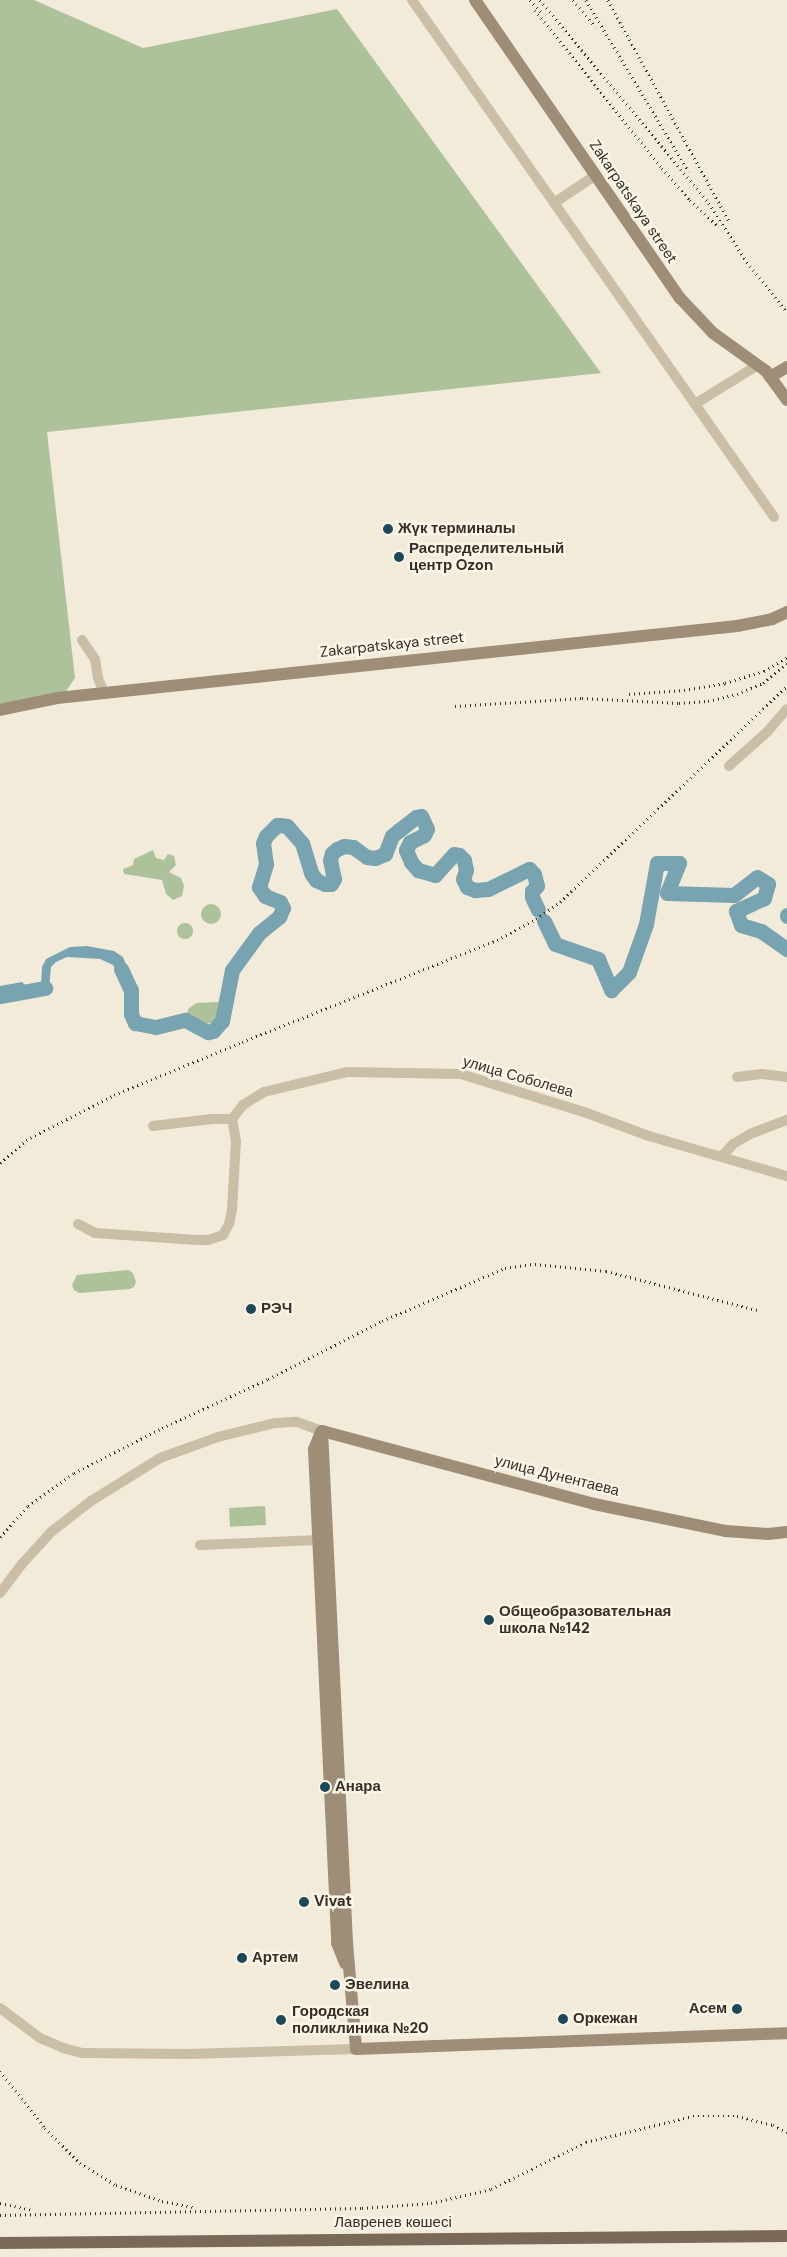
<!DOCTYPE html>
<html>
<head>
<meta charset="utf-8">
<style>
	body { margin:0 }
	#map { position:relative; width:787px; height:2257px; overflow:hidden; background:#f2ebda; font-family:"DM Sans",sans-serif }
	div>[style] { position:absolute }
	.green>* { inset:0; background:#adc19a; transform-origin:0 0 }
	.round { border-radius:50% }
	.water>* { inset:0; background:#78a3b0 }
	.river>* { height:15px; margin:-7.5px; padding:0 7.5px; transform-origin:7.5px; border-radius:7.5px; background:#78a3b0 }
	.street>* { height:10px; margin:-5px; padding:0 5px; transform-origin:5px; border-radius:5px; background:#cabea6 }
	.secondary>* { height:12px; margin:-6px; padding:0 6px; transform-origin:6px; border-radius:6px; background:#9e8d77 }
	.primary>* { height:12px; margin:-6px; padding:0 6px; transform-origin:6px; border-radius:6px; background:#796958 }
	.rail>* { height:2.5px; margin-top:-1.25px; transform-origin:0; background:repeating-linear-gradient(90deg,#362f27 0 1px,transparent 0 5px) }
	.dots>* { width:14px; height:14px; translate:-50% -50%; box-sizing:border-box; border:2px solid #faf5e6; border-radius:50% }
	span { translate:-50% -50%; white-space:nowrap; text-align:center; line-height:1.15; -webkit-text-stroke:5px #faf5e6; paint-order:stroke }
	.street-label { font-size:15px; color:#362f27 }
	.poi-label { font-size:15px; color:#362f27; font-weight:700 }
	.left { translate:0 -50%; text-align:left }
	.right { translate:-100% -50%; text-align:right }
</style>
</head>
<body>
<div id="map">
	<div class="green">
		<div style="clip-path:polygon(0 0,34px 0,143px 48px,337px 9px,601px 373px,47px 432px,75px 678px,64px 694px,0 706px)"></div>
		<div style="clip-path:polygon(153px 850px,156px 858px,164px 860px,168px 854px,174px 856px,176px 865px,169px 872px,181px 878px,184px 886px,182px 896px,173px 900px,166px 894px,162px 880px,124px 874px,123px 869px,133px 865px,134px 859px)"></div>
		<div class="round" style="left:201px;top:904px;width:20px;height:20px"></div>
		<div class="round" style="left:177px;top:923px;width:16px;height:16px"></div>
		<div style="clip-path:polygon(219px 1002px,222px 1008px,220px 1017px,211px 1023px,203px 1024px,187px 1013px,189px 1008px,197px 1003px)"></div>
		<div style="clip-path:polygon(128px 1270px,133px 1273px,136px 1282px,134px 1287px,130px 1289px,79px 1293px,74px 1290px,72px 1285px,77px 1275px)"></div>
		<div style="left:265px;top:1506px;width:19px;height:36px;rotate:87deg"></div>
	</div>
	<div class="water">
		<div style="clip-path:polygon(87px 946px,114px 951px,123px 957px,134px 986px,127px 987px,113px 965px,100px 959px,67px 957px,56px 962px,51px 967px,49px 989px,42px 994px,33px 994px,22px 990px,0 993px,0 986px,22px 982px,28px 988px,35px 989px,41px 985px,42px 967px,46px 959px,70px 947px)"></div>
	</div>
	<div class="river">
		<div style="left:787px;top:915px;width:1px;rotate:90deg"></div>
		<div style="left:544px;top:921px;width:25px;rotate:64deg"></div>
		<div style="left:555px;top:944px;width:46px;rotate:19.2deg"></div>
		<div style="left:598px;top:959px;width:34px;rotate:67deg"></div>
		<div style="left:611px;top:990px;width:25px;rotate:-45deg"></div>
		<div style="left:629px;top:972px;width:51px;rotate:-70.5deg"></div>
		<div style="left:646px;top:924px;width:62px;rotate:-79.8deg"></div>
		<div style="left:657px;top:863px;width:22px"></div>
		<div style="left:679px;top:863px;width:32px;rotate:112deg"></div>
		<div style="left:667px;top:893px;width:67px;rotate:1.7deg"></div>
		<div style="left:734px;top:895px;width:29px;rotate:-38deg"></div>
		<div style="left:757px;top:877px;width:13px;rotate:32deg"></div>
		<div style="left:768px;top:884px;width:15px;rotate:106deg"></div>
		<div style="left:764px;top:898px;width:31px;rotate:155deg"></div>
		<div style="left:736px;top:911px;width:15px;rotate:70deg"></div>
		<div style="left:741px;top:925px;width:21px;rotate:17deg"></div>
		<div style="left:761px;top:931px;width:32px;rotate:35deg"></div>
		<div style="left:121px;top:969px;width:23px;rotate:65deg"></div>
		<div style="left:131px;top:990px;width:24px;rotate:90deg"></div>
		<div style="left:131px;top:1014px;width:10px;rotate:66deg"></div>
		<div style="left:135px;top:1023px;width:21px;rotate:11deg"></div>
		<div style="left:156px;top:1027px;width:30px;rotate:-14deg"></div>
		<div style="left:185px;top:1020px;width:26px;rotate:28deg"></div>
		<div style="left:208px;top:1032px;width:5px;rotate:-11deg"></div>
		<div style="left:213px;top:1031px;width:13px;rotate:-48deg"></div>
		<div style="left:222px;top:1021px;width:52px;rotate:-78.9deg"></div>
		<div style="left:232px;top:970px;width:46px;rotate:-53.9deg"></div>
		<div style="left:259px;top:933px;width:26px;rotate:-39deg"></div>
		<div style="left:279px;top:917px;width:10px;rotate:-66deg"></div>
		<div style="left:283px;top:908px;width:7px;rotate:-117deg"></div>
		<div style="left:280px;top:902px;width:16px;rotate:-158deg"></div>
		<div style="left:265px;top:896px;width:11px;rotate:-124deg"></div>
		<div style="left:259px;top:887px;width:24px;rotate:-73deg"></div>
		<div style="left:266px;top:864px;width:21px;rotate:-98deg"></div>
		<div style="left:263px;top:843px;width:8px;rotate:-67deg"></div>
		<div style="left:266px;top:836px;width:16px;rotate:-45deg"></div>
		<div style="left:277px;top:825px;width:3px"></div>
		<div style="left:280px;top:825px;width:7px;rotate:8deg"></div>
		<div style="left:287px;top:826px;width:23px;rotate:49deg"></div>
		<div style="left:302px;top:843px;width:31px;rotate:73deg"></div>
		<div style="left:311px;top:873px;width:9px;rotate:54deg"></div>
		<div style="left:316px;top:880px;width:10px;rotate:24deg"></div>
		<div style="left:325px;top:884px;width:6px"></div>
		<div style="left:331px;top:884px;width:6px;rotate:-59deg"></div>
		<div style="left:334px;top:879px;width:19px;rotate:-102deg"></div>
		<div style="left:330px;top:860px;width:7px;rotate:-74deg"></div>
		<div style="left:332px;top:853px;width:6px;rotate:-39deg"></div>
		<div style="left:337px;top:849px;width:8px;rotate:-23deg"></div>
		<div style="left:344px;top:846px;width:9px;rotate:6deg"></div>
		<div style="left:353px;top:847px;width:17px;rotate:36deg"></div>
		<div style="left:367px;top:857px;width:8px;rotate:7deg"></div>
		<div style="left:375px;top:858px;width:11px;rotate:-22deg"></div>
		<div style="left:385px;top:854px;width:19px;rotate:-69deg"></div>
		<div style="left:392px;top:836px;width:8px;rotate:-40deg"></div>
		<div style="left:398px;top:831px;width:23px;rotate:-38deg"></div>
		<div style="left:416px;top:817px;width:5px;rotate:-11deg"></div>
		<div style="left:421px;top:816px;width:14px;rotate:65deg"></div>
		<div style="left:427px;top:829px;width:7px;rotate:117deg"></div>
		<div style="left:424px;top:835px;width:16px;rotate:153deg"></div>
		<div style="left:410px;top:842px;width:9px;rotate:117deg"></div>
		<div style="left:406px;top:850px;width:13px;rotate:67deg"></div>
		<div style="left:411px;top:862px;width:11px;rotate:49deg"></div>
		<div style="left:418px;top:870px;width:18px;rotate:16deg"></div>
		<div style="left:435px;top:875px;width:28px;rotate:-48deg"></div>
		<div style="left:454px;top:854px;width:5px;rotate:11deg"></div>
		<div style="left:459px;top:855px;width:7px;rotate:45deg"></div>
		<div style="left:464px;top:860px;width:10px;rotate:79deg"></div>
		<div style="left:466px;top:870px;width:9px;rotate:108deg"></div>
		<div style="left:463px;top:879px;width:9px;rotate:63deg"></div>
		<div style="left:467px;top:887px;width:9px;rotate:21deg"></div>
		<div style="left:475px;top:890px;width:13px;rotate:-4deg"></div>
		<div style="left:488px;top:889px;width:46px;rotate:-26deg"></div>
		<div style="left:529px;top:869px;width:7px;rotate:45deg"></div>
		<div style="left:534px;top:874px;width:12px;rotate:76deg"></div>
		<div style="left:537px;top:886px;width:7px;rotate:135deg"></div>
		<div style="left:532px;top:891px;width:6px;rotate:90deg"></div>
		<div style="left:532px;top:897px;width:14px;rotate:65deg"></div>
		<div style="left:0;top:996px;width:46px;rotate:-10.1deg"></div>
	</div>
	<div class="street">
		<div style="left:412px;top:0;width:631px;rotate:55deg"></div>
		<div style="left:554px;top:203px;width:50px;rotate:-33.7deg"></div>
		<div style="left:695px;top:404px;width:74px;rotate:-31.8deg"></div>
		<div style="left:82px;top:640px;width:23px;rotate:56deg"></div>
		<div style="left:95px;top:659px;width:19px;rotate:81deg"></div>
		<div style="left:98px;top:678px;width:16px;rotate:68deg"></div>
		<div style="left:729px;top:766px;width:51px;rotate:-41.8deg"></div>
		<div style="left:767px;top:732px;width:30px;rotate:-49deg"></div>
		<div style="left:737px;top:1077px;width:25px;rotate:-7deg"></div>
		<div style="left:762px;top:1074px;width:25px;rotate:7deg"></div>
		<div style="left:153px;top:1126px;width:59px;rotate:-6.8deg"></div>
		<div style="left:212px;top:1119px;width:20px"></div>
		<div style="left:232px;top:1119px;width:18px;rotate:-52deg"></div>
		<div style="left:243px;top:1105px;width:25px;rotate:-32deg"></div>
		<div style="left:264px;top:1092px;width:85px;rotate:-13.5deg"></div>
		<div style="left:347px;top:1072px;width:114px;rotate:1deg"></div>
		<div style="left:461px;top:1074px;width:129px;rotate:17.2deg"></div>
		<div style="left:584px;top:1112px;width:69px;rotate:20.3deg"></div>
		<div style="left:649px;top:1136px;width:144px;rotate:16.2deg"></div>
		<div style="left:722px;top:1156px;width:16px;rotate:-47deg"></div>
		<div style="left:733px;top:1144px;width:20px;rotate:-30deg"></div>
		<div style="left:750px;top:1134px;width:40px;rotate:-21deg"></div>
		<div style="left:78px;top:1224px;width:19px;rotate:28deg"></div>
		<div style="left:95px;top:1233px;width:102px;rotate:3.9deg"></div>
		<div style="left:197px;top:1240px;width:11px"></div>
		<div style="left:208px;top:1240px;width:16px;rotate:-18deg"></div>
		<div style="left:223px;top:1235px;width:13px;rotate:-61deg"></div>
		<div style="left:229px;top:1224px;width:14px;rotate:-78deg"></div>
		<div style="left:232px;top:1210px;width:69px;rotate:-86.7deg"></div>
		<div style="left:236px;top:1141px;width:22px;rotate:-100deg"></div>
		<div style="left:200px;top:1545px;width:118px;rotate:-2.4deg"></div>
		<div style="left:0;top:1593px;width:38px;rotate:-53deg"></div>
		<div style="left:23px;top:1563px;width:42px;rotate:-47.9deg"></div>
		<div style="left:51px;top:1532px;width:51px;rotate:-37.8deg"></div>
		<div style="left:91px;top:1501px;width:81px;rotate:-31.9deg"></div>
		<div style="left:160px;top:1458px;width:62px;rotate:-19.9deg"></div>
		<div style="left:218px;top:1437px;width:59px;rotate:-13.8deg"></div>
		<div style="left:275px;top:1423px;width:22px;rotate:-3deg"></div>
		<div style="left:297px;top:1422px;width:27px;rotate:20deg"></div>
		<div style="left:0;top:2008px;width:50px;rotate:36.9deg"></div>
		<div style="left:40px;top:2038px;width:25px;rotate:23deg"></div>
		<div style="left:63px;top:2048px;width:20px;rotate:15deg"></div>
		<div style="left:82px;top:2053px;width:106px;rotate:0.5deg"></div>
		<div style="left:188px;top:2054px;width:168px;rotate:-1.7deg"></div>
	</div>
	<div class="secondary">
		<div style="left:475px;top:0;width:362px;rotate:55.5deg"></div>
		<div style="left:680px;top:298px;width:48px;rotate:46.7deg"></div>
		<div style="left:713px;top:333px;width:65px;rotate:35.6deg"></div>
		<div style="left:766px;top:371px;width:36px;rotate:54deg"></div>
		<div style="left:770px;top:377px;width:20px;rotate:-30deg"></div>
		<div style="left:0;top:710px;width:58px;rotate:-11.9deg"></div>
		<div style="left:57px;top:698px;width:684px;rotate:-6.04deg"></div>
		<div style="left:737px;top:626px;width:36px;rotate:-11deg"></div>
		<div style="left:772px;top:619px;width:17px;rotate:-25deg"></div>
		<div style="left:322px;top:1431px;width:513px;rotate:87.2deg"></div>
		<div style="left:347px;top:1943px;width:106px;rotate:85.1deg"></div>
		<div style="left:356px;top:2049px;width:431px;rotate:-2.1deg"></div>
		<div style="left:322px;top:1431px;width:282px;rotate:15deg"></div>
		<div style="left:594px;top:1504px;width:135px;rotate:11.6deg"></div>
		<div style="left:726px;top:1531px;width:42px;rotate:4.1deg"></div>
		<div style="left:768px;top:1534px;width:19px;rotate:-6deg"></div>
		<div style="left:321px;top:1432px;width:18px;rotate:112deg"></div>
		<div style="left:314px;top:1449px;width:495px;rotate:87.3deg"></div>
		<div style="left:337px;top:1943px;width:22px;rotate:68deg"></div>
	</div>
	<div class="primary">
		<div style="left:0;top:2243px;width:787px;rotate:-0.51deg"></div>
	</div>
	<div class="rail">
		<div style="left:530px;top:0;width:18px;rotate:47deg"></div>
		<div style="left:540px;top:0;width:264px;rotate:50.2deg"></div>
		<div style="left:709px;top:203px;width:70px;rotate:57.2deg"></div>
		<div style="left:747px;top:262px;width:64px;rotate:51.3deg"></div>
		<div style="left:573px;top:0;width:35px;rotate:50deg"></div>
		<div style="left:586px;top:0;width:200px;rotate:59.1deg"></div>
		<div style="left:608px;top:0;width:254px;rotate:61.3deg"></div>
		<div style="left:535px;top:10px;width:203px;rotate:51.2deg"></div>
		<div style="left:662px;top:168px;width:43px;rotate:48.8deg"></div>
		<div style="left:690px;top:200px;width:37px;rotate:43deg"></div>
		<div style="left:629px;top:694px;width:55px;rotate:-4.2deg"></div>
		<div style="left:684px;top:690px;width:42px;rotate:-9.7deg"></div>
		<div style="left:725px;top:683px;width:41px;rotate:-17.1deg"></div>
		<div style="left:764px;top:671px;width:27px;rotate:-31deg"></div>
		<div style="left:455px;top:706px;width:127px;rotate:-3.6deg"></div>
		<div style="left:582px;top:698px;width:97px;rotate:3deg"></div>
		<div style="left:679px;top:703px;width:29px;rotate:-4deg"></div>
		<div style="left:708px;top:701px;width:30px;rotate:-14deg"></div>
		<div style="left:737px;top:694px;width:28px;rotate:-23deg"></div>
		<div style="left:763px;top:683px;width:31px;rotate:-40deg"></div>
		<div style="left:0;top:1163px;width:35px;rotate:-41deg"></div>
		<div style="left:26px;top:1140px;width:99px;rotate:-27.1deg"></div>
		<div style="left:114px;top:1095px;width:139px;rotate:-22.5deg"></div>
		<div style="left:242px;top:1042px;width:275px;rotate:-21.8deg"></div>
		<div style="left:497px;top:940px;width:44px;rotate:-28.3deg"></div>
		<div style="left:536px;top:919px;width:29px;rotate:-35deg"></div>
		<div style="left:560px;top:902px;width:313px;rotate:-43.6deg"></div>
		<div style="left:0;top:1537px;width:42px;rotate:-47.9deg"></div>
		<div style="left:28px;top:1506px;width:57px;rotate:-35.7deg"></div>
		<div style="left:74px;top:1473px;width:99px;rotate:-27.1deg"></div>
		<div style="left:162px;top:1428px;width:117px;rotate:-24.8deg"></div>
		<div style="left:268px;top:1379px;width:128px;rotate:-27deg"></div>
		<div style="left:382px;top:1321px;width:134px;rotate:-23.3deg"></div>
		<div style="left:505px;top:1268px;width:30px;rotate:-8deg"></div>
		<div style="left:535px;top:1264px;width:71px;rotate:5.6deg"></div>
		<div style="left:606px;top:1271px;width:156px;rotate:14.5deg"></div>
		<div style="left:0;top:2071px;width:73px;rotate:51.7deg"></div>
		<div style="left:45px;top:2128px;width:49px;rotate:45deg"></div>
		<div style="left:80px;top:2163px;width:42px;rotate:31.4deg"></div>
		<div style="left:116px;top:2185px;width:49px;rotate:19.2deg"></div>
		<div style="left:162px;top:2201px;width:32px;rotate:11deg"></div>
		<div style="left:0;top:2203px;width:33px;rotate:12deg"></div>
		<div style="left:0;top:2215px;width:362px;rotate:-1.1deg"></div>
		<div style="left:362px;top:2208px;width:69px;rotate:-4.1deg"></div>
		<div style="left:431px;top:2203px;width:62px;rotate:-13.1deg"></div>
		<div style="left:491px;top:2189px;width:106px;rotate:-26.3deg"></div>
		<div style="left:586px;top:2142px;width:110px;rotate:-13.7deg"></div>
		<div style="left:693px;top:2116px;width:44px"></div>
		<div style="left:737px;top:2116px;width:37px;rotate:14deg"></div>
		<div style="left:773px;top:2125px;width:16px;rotate:27deg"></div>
	</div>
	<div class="dots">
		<div style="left:388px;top:529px;background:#1c4959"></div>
		<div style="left:399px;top:557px;background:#1c4959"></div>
		<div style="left:251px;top:1309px;background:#1c4959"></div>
		<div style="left:489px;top:1620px;background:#1c4959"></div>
		<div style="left:325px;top:1787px;background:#1c4959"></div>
		<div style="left:304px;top:1902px;background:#1c4959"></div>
		<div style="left:242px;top:1958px;background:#1c4959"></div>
		<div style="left:335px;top:1985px;background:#1c4959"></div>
		<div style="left:737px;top:2009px;background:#1c4959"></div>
		<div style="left:563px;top:2019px;background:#1c4959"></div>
		<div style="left:281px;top:2020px;background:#1c4959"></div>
	</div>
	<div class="street-label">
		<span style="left:633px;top:202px;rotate:56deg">Zakarpatskaya street</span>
		<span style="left:392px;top:645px;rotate:-6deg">Zakarpatskaya street</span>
		<span style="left:518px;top:1077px;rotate:16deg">улица Соболева</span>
		<span style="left:557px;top:1476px;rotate:14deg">улица Дунентаева</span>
		<span style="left:393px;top:2223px">Лавренев көшесі</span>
	</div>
	<div class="poi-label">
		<span class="left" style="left:398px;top:529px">Жүк терминалы</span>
		<span class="left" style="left:409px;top:557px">Распределительный<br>центр Ozon</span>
		<span class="left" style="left:261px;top:1309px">РЭЧ</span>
		<span class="left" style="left:499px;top:1620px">Общеобразовательная<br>школа №142</span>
		<span class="left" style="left:335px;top:1787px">Анара</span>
		<span class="left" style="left:314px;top:1902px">Vivat</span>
		<span class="left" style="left:252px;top:1958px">Артем</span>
		<span class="left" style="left:345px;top:1985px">Эвелина</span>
		<span class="right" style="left:727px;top:2009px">Асем</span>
		<span class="left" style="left:292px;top:2020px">Городская<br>поликлиника №20</span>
		<span class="left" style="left:573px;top:2019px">Оркежан</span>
	</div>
</div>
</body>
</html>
